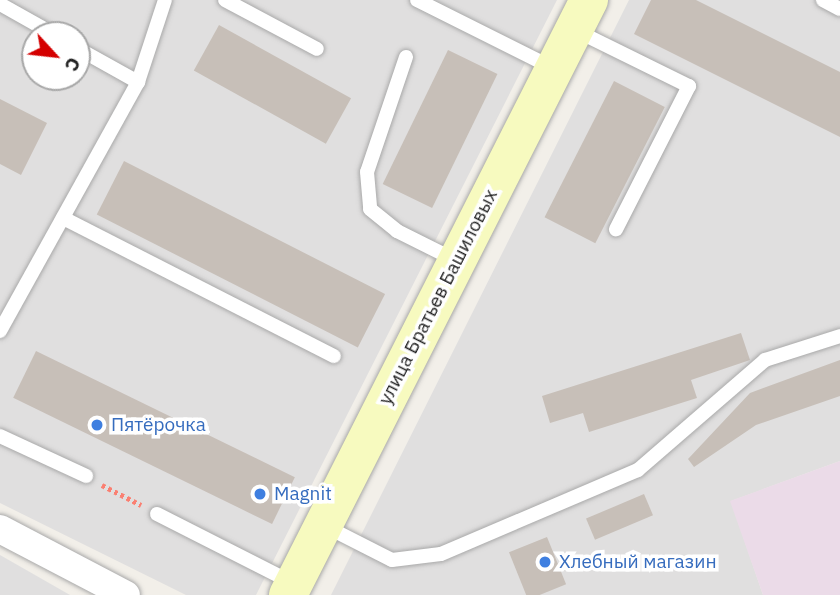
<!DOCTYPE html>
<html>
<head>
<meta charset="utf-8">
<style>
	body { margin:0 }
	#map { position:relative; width:840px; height:595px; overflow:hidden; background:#f2efe9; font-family:"IBM Plex Sans",sans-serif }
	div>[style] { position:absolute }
	.residential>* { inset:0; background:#e0dfdf }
	.industrial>* { inset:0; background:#ebdbe8 }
	.building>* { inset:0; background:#c7bfb8; transform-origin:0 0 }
	.path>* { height:4.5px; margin-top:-2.25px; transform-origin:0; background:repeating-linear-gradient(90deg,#fa8072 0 3.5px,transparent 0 7px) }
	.roads { filter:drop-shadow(0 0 2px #a9a9a9) drop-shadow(0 0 2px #a9a9a9) }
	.lane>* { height:14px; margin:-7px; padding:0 7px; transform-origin:7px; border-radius:7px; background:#fff }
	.street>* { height:28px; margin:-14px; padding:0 14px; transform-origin:14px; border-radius:14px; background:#fff }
	.secondary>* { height:38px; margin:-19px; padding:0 19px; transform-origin:19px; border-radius:19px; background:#f7fabf }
	.dots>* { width:19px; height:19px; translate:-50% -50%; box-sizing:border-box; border:4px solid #fff; border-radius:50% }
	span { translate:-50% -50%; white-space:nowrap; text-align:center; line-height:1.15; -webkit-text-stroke:7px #fff; paint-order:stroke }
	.street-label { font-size:19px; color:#222 }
	.shop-label { font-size:19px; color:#366cbe }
	.left { translate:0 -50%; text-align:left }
	.north { position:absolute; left:21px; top:21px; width:70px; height:70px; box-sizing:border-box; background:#fff; border:2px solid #a7a7a7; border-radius:50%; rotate:117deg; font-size:19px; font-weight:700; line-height:28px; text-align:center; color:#222 }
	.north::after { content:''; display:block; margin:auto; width:24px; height:32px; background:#d40000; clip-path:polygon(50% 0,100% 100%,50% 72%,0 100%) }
</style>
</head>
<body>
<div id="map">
	<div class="residential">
		<div style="clip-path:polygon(evenodd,0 0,557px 0,256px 595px,186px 595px,0 503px,0 0,35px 35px,77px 35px,77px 77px,35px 77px,35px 35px)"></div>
		<div style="clip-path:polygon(629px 0,840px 0,840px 461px,731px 501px,763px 595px,331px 595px)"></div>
		<div style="clip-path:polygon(0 555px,70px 595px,0 595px)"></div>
	</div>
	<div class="industrial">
		<div style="clip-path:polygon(840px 461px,840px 595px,763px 595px,730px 501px)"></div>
	</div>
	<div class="building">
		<div style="clip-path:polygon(651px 0,696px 0,840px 72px,840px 137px,634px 34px)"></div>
		<div style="left:219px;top:25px;width:151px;height:52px;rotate:29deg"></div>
		<div style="left:448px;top:50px;width:55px;height:149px;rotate:26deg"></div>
		<div style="left:614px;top:81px;width:57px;height:153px;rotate:27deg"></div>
		<div style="clip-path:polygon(0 99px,47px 123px,21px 175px,0 164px)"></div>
		<div style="left:124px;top:161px;width:293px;height:60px;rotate:27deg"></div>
		<div style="clip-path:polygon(741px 333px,750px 360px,691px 380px,697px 398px,589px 432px,583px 413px,550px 423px,542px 396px)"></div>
		<div style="left:36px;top:351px;width:288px;height:52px;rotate:26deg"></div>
		<div style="clip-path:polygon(840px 360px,840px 396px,756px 425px,694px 467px,688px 459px,750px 393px)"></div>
		<div style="left:644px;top:494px;width:23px;height:63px;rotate:67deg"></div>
		<div style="left:547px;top:537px;width:51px;height:41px;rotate:68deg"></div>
	</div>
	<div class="path">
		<div style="left:102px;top:485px;width:44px;rotate:27.1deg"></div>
	</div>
	<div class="roads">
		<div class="lane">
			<div style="left:225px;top:0;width:104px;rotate:28deg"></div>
			<div style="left:417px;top:0;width:152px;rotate:26.6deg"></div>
			<div style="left:823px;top:0;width:19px;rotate:28deg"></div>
			<div style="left:0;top:4px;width:63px;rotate:29.4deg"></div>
			<div style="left:577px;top:31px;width:125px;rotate:26.2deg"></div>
			<div style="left:689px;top:86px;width:161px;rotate:117deg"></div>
			<div style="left:77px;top:48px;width:70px;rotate:29.1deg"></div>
			<div style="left:406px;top:57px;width:121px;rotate:108.7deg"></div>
			<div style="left:367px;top:172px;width:37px;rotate:85deg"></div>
			<div style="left:370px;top:209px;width:35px;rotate:39deg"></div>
			<div style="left:397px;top:231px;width:65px;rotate:26.6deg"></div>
			<div style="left:63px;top:218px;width:304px;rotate:27deg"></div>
			<div style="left:0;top:331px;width:285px;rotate:-61deg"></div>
			<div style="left:138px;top:82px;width:86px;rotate:-71.8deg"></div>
			<div style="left:0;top:436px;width:95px;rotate:24.9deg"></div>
			<div style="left:157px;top:514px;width:153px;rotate:26.9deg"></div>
			<div style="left:325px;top:526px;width:75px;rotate:26.9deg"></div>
			<div style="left:392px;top:560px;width:49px;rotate:-7deg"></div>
			<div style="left:441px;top:554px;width:214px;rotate:-23.1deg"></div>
			<div style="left:638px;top:470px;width:168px;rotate:-40.9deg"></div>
			<div style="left:765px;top:360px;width:79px;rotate:-17.7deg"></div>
		</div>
		<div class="street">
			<div style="left:0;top:529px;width:142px;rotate:27.6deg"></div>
		</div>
		<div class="secondary">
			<div style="left:288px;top:595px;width:667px;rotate:-63.17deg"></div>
		</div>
	</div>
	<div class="dots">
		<div style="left:97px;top:425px;background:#3f7fe0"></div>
		<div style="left:260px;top:494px;background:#3f7fe0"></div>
		<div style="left:545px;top:562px;background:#3f7fe0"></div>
	</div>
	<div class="street-label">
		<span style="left:438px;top:297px;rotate:-63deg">улица Братьев Башиловых</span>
	</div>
	<div class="shop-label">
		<span class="left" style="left:111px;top:425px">Пятёрочка</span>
		<span class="left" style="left:274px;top:494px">Magnit</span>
		<span class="left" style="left:559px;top:562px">Хлебный магазин</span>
	</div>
	<div class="north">С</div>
</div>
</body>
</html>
